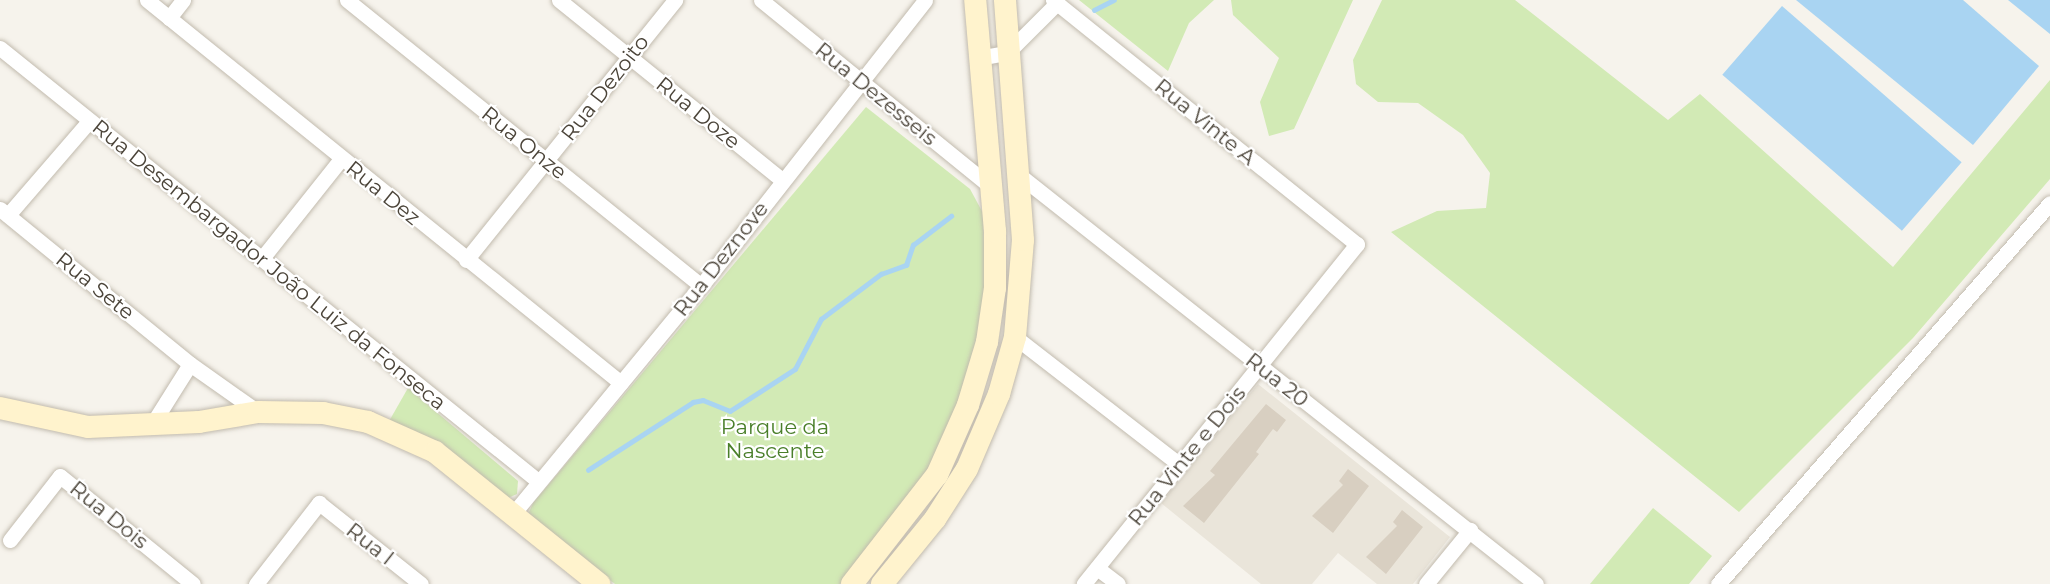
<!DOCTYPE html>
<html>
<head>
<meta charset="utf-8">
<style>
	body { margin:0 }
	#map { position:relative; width:2050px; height:584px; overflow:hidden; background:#f6f3ec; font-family:Montserrat,sans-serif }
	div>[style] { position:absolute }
	.residential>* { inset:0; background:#eae5da }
	.green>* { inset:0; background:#d2eab5 }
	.water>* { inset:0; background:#a9d4f2; transform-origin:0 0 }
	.stream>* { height:4.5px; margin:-2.25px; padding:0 2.25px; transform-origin:2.25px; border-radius:2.25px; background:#a9d4f2 }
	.building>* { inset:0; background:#d8cfc1 }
	.roads { filter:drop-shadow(0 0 2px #c2bbae) drop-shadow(0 0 2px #c2bbae) }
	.minor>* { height:15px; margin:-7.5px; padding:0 7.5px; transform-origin:7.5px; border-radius:7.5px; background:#fff }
	.secondary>* { height:22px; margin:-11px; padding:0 11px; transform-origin:11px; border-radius:11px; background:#fff3cd }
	span { translate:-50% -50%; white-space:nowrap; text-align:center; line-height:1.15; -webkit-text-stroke:4.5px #fff; paint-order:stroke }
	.street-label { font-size:21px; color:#4b4439 }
	.park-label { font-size:21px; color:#4a7f2a }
</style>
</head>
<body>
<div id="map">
	<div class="residential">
		<div style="clip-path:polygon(1258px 384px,1450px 537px,1413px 584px,1377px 584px,1338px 553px,1312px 584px,1261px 584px,1161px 503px)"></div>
	</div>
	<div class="green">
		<div style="clip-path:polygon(1079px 0,1214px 0,1189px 23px,1168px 71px)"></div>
		<div style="clip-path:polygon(1231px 0,1353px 0,1294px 129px,1269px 136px,1260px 102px,1279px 58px,1233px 15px)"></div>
		<div style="clip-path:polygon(1382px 0,1515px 0,1668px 120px,1700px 94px,1893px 267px,2050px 80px,2050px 179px,1913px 338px,1739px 512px,1391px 232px,1437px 211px,1486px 208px,1490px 173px,1463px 135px,1418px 103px,1378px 102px,1356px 84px,1353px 60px)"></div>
		<div style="clip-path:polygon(866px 107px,970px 189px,983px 213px,986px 305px,947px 442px,907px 506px,840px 584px,615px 584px,534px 523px,527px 517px,533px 503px)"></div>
		<div style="clip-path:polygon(408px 388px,518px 481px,517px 494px,506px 499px,388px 423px)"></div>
		<div style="clip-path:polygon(1653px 508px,1712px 556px,1689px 584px,1590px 584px)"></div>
	</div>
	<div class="water">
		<div style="clip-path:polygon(1796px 0,1963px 0,2039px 66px,1973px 145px)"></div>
		<div style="clip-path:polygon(2008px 0,2050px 0,2050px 34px)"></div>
		<div style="left:1782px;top:6px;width:238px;height:91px;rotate:41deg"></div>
	</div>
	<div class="stream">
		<div style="left:1094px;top:10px;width:22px;rotate:-27deg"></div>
		<div style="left:588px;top:470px;width:125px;rotate:-32.9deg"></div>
		<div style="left:693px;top:402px;width:10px;rotate:-11deg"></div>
		<div style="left:703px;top:400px;width:29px;rotate:22deg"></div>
		<div style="left:730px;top:411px;width:77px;rotate:-32.9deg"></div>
		<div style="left:795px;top:369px;width:56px;rotate:-62.5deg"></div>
		<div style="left:821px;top:319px;width:75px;rotate:-36.9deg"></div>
		<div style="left:881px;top:274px;width:27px;rotate:-20deg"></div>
		<div style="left:906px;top:265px;width:21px;rotate:-71deg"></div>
		<div style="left:913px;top:245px;width:48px;rotate:-37.3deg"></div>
	</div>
	<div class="building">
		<div style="clip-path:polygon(1266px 404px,1286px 420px,1277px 432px,1273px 429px,1256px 452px,1259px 454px,1204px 523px,1183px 506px,1215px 475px,1210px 471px)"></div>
		<div style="clip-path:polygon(1348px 469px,1369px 486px,1333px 533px,1312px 516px,1343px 485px,1339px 481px)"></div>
		<div style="clip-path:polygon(1402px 510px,1423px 527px,1386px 574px,1366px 557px,1397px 526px,1393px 522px)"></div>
	</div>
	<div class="roads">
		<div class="minor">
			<div style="left:147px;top:0;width:609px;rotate:38.94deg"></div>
			<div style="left:347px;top:0;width:455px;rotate:38.9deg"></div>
			<div style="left:559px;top:0;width:287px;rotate:38.9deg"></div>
			<div style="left:761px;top:0;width:298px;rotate:39.1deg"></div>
			<div style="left:1053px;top:0;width:390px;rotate:38.8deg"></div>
			<div style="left:1357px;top:244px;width:436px;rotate:128.8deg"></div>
			<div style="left:169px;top:18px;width:23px;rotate:-52deg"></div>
			<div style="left:0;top:48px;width:691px;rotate:38.83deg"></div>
			<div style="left:978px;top:58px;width:29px;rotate:-10deg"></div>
			<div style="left:1007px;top:53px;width:71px;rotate:-45deg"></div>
			<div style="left:1019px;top:175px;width:659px;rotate:38.35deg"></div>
			<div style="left:0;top:209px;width:245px;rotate:39.2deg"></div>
			<div style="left:190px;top:364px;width:83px;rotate:35.2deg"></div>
			<div style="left:8px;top:215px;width:124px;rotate:-49.2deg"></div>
			<div style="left:263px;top:257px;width:125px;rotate:-51.5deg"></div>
			<div style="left:466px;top:260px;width:334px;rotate:-51.2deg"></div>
			<div style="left:1015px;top:337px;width:209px;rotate:37.8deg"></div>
			<div style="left:151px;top:426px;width:73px;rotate:-57.8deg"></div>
			<div style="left:512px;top:515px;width:297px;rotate:-50.5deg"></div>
			<div style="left:701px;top:286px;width:363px;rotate:-51.9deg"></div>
			<div style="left:10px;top:540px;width:81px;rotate:-52deg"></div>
			<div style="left:60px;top:476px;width:171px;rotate:39.1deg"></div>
			<div style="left:1097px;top:568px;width:26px;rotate:37deg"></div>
			<div style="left:256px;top:584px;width:103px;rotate:-52.1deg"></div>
			<div style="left:319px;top:503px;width:130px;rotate:38.5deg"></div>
			<div style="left:1426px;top:584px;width:70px;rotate:-50.8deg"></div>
			<div style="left:1718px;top:584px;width:505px;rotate:-48.93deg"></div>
		</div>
		<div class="secondary">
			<div style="left:0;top:408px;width:90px;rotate:12.2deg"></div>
			<div style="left:88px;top:427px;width:111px;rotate:-2.6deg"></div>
			<div style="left:199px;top:422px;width:60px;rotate:-9.6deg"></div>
			<div style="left:258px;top:412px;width:65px;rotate:0.9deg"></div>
			<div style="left:323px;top:413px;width:46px;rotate:11.3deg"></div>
			<div style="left:368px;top:422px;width:73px;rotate:24.1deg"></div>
			<div style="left:435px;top:452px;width:211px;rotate:38.8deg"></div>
			<div style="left:852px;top:584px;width:138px;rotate:-52.1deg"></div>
			<div style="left:937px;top:475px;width:77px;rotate:-66.1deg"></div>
			<div style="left:968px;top:405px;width:66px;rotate:-73.2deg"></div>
			<div style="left:987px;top:342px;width:55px;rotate:-81.6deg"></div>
			<div style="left:995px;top:288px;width:57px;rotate:-90deg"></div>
			<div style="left:995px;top:231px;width:232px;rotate:-94.9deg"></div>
			<div style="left:882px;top:584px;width:84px;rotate:-50.8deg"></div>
			<div style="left:935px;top:519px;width:59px;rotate:-57.4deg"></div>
			<div style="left:967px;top:469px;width:82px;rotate:-66.9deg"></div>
			<div style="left:999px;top:394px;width:59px;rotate:-74.3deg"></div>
			<div style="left:1015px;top:337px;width:97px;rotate:-85.3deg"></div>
			<div style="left:1023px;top:240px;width:241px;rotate:-94.3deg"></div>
		</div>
	</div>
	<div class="street-label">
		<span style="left:605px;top:88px;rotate:-52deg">Rua Dezoito</span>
		<span style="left:876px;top:94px;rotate:39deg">Rua Dezesseis</span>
		<span style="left:698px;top:113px;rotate:39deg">Rua Doze</span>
		<span style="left:1205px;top:122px;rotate:39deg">Rua Vinte A</span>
		<span style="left:524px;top:143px;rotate:39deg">Rua Onze</span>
		<span style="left:383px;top:193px;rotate:39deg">Rua Dez</span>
		<span style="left:721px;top:259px;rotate:-52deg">Rua Deznove</span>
		<span style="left:269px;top:265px;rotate:39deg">Rua Desembargador João Luiz da Fonseca</span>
		<span style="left:95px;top:286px;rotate:39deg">Rua Sete</span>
		<span style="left:1277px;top:380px;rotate:38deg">Rua 20</span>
		<span style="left:1187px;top:456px;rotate:-51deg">Rua Vinte e Dois</span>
		<span style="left:109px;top:515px;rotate:39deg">Rua Dois</span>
		<span style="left:370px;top:544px;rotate:38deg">Rua I</span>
	</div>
	<div class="park-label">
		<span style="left:775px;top:439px">Parque da<br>Nascente</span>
	</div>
</div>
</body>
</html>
